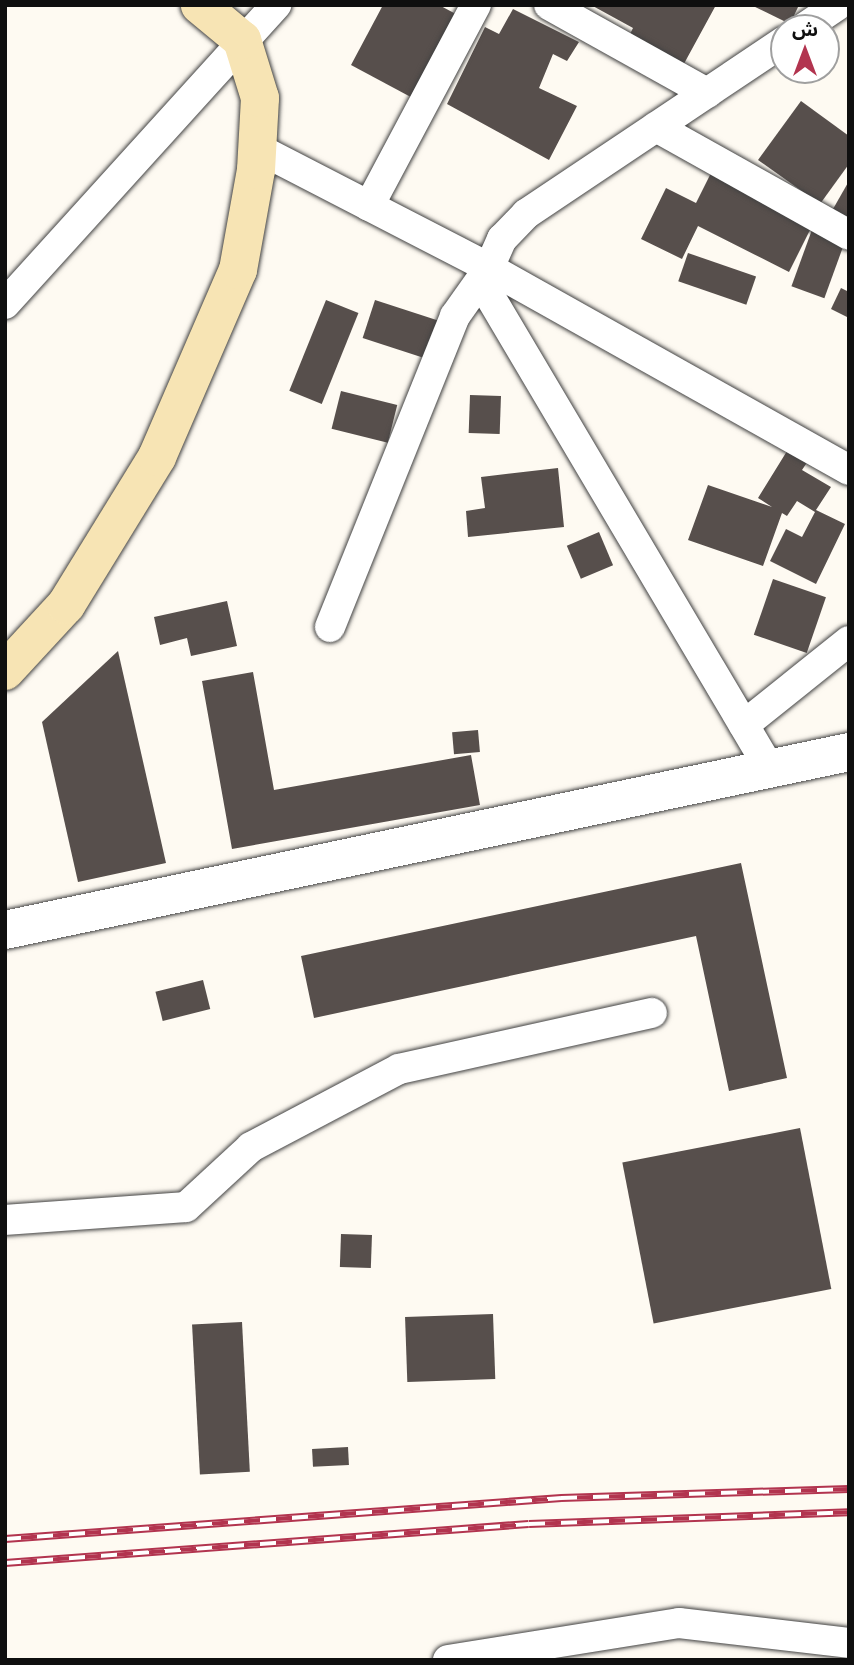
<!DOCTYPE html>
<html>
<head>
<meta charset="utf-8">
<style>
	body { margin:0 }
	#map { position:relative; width:854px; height:1665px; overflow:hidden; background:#fefaf2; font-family:"Times New Roman","Noto Sans Arabic",serif }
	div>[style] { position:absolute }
	.building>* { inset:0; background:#574f4c; transform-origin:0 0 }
	.roads { filter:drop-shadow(0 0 2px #424242) drop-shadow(0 0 2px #424242) }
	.minor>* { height:30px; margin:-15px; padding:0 15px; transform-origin:15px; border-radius:15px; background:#fff }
	.tertiary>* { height:38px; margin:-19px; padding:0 19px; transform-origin:19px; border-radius:19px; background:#fff }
	.secondary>* { height:38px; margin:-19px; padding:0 19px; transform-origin:19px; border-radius:19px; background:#f7e4b4 }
	.rail>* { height:8px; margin-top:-4px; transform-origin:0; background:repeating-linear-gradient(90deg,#fff 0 16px,#b2344f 0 32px); box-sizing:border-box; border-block:2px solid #b2344f }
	span { translate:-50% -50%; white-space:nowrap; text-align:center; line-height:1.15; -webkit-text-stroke:7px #fff; paint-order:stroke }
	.frame { position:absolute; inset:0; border:7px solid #0f0f0f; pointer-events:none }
	.north { position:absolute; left:770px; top:14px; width:70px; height:70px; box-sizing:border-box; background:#fff; border:2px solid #9f9f9f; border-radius:50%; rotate:0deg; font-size:19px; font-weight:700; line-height:28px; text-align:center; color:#0f0f0f }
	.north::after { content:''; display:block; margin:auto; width:24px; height:32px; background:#b2344f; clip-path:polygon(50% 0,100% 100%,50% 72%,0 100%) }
</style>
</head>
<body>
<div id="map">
	<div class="building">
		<div style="clip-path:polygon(383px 5px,439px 5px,480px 27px,435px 110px,351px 65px)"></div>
		<div style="clip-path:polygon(591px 5px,716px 5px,680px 71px,626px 42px,633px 28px)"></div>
		<div style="clip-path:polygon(751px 5px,799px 5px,790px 24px)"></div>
		<div style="clip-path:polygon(513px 9px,579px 42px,567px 61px,553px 54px,539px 88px,577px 106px,549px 160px,447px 104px,485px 27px,499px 34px)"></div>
		<div style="clip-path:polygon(801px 101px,849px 136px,849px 164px,820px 204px,758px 160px)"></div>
		<div style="clip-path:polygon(712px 171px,814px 222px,789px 272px,698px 226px,682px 259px,641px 239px,666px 188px,696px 203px)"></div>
		<div style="clip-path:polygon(849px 181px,849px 227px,829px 216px)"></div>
		<div style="left:813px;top:227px;width:35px;height:63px;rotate:20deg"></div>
		<div style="left:688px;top:253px;width:72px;height:30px;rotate:19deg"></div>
		<div style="clip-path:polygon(841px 288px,849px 292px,849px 318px,831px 309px)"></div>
		<div style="left:326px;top:300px;width:35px;height:98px;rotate:22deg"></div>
		<div style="left:375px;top:300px;width:80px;height:40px;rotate:18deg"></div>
		<div style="left:341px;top:391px;width:58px;height:39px;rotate:14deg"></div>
		<div style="left:470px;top:395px;width:31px;height:38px;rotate:2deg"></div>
		<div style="clip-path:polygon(792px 443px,812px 455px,802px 470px,831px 487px,816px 510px,845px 524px,816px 584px,770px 561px,786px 529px,802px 537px,815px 512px,797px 501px,787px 516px,782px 513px,763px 566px,688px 540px,708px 485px,772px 507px,758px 498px)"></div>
		<div style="clip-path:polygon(558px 468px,564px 527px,468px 537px,466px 511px,485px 508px,481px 477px)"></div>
		<div style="left:599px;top:532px;width:36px;height:35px;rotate:67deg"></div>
		<div style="left:773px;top:579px;width:56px;height:59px;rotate:19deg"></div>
		<div style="clip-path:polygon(227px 601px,237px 646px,191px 656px,187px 638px,160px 645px,154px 617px)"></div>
		<div style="clip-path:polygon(118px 651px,166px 863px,78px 882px,42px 722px)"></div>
		<div style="clip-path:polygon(253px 672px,274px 790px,471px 755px,480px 805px,232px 849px,202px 681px)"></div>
		<div style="left:478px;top:730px;width:22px;height:26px;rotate:85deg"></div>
		<div style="clip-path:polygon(741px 863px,787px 1078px,729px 1091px,696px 936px,314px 1018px,301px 956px)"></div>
		<div style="left:203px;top:980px;width:30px;height:49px;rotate:76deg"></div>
		<div style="left:800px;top:1128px;width:164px;height:181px;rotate:79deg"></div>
		<div style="left:341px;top:1234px;width:31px;height:33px;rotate:2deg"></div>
		<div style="left:493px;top:1314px;width:65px;height:88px;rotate:88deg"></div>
		<div style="left:242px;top:1322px;width:150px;height:50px;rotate:87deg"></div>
		<div style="left:348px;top:1447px;width:18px;height:36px;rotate:87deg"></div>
	</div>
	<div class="roads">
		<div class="minor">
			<div style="left:549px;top:5px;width:181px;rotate:29.1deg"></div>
			<div style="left:804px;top:28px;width:41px;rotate:-34.1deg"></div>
			<div style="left:656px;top:127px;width:221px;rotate:29.2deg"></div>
			<div style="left:257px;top:148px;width:261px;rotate:27.3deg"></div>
			<div style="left:489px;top:268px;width:413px;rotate:29.3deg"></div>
			<div style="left:369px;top:206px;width:228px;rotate:-62deg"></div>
			<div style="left:5px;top:304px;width:404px;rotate:-47.8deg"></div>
			<div style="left:330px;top:627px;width:335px;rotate:-68.1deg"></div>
			<div style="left:455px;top:316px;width:59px;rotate:-54.7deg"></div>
			<div style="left:744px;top:725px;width:134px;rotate:-38.7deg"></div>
			<div style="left:771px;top:771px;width:553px;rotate:-120.64deg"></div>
			<div style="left:489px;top:295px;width:27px;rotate:-90deg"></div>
			<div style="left:489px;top:268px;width:32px;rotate:-66deg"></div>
			<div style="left:502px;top:239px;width:35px;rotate:-46deg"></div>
			<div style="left:526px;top:214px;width:311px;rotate:-33.8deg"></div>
			<div style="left:5px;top:1220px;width:181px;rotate:-4.1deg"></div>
			<div style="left:186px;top:1207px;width:88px;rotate:-42.7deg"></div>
			<div style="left:251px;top:1147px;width:167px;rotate:-27.8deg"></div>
			<div style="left:399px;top:1069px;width:259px;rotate:-12.5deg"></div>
			<div style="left:448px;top:1660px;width:234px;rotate:-9.1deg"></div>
			<div style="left:679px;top:1623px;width:171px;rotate:6.7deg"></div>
		</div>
		<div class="tertiary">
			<div style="left:5px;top:930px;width:863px;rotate:-11.91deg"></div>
		</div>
		<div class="secondary">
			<div style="left:5px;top:671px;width:90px;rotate:-47.3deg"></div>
			<div style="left:66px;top:605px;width:174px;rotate:-58.4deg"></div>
			<div style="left:157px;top:457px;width:204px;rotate:-66.6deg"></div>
			<div style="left:238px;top:270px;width:102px;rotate:-79.8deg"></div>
			<div style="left:256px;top:170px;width:72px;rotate:-86.8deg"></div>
			<div style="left:260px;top:98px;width:61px;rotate:-107.2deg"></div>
			<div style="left:242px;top:40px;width:55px;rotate:-140.2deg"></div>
		</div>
	</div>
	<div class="rail">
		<div style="left:5px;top:1539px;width:558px;rotate:-4.22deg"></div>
		<div style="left:561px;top:1498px;width:288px;rotate:-1.8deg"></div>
		<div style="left:5px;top:1563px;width:525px;rotate:-4.26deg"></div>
		<div style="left:529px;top:1524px;width:320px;rotate:-2.1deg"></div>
	</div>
	<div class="frame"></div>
	<div class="north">ش</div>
</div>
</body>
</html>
